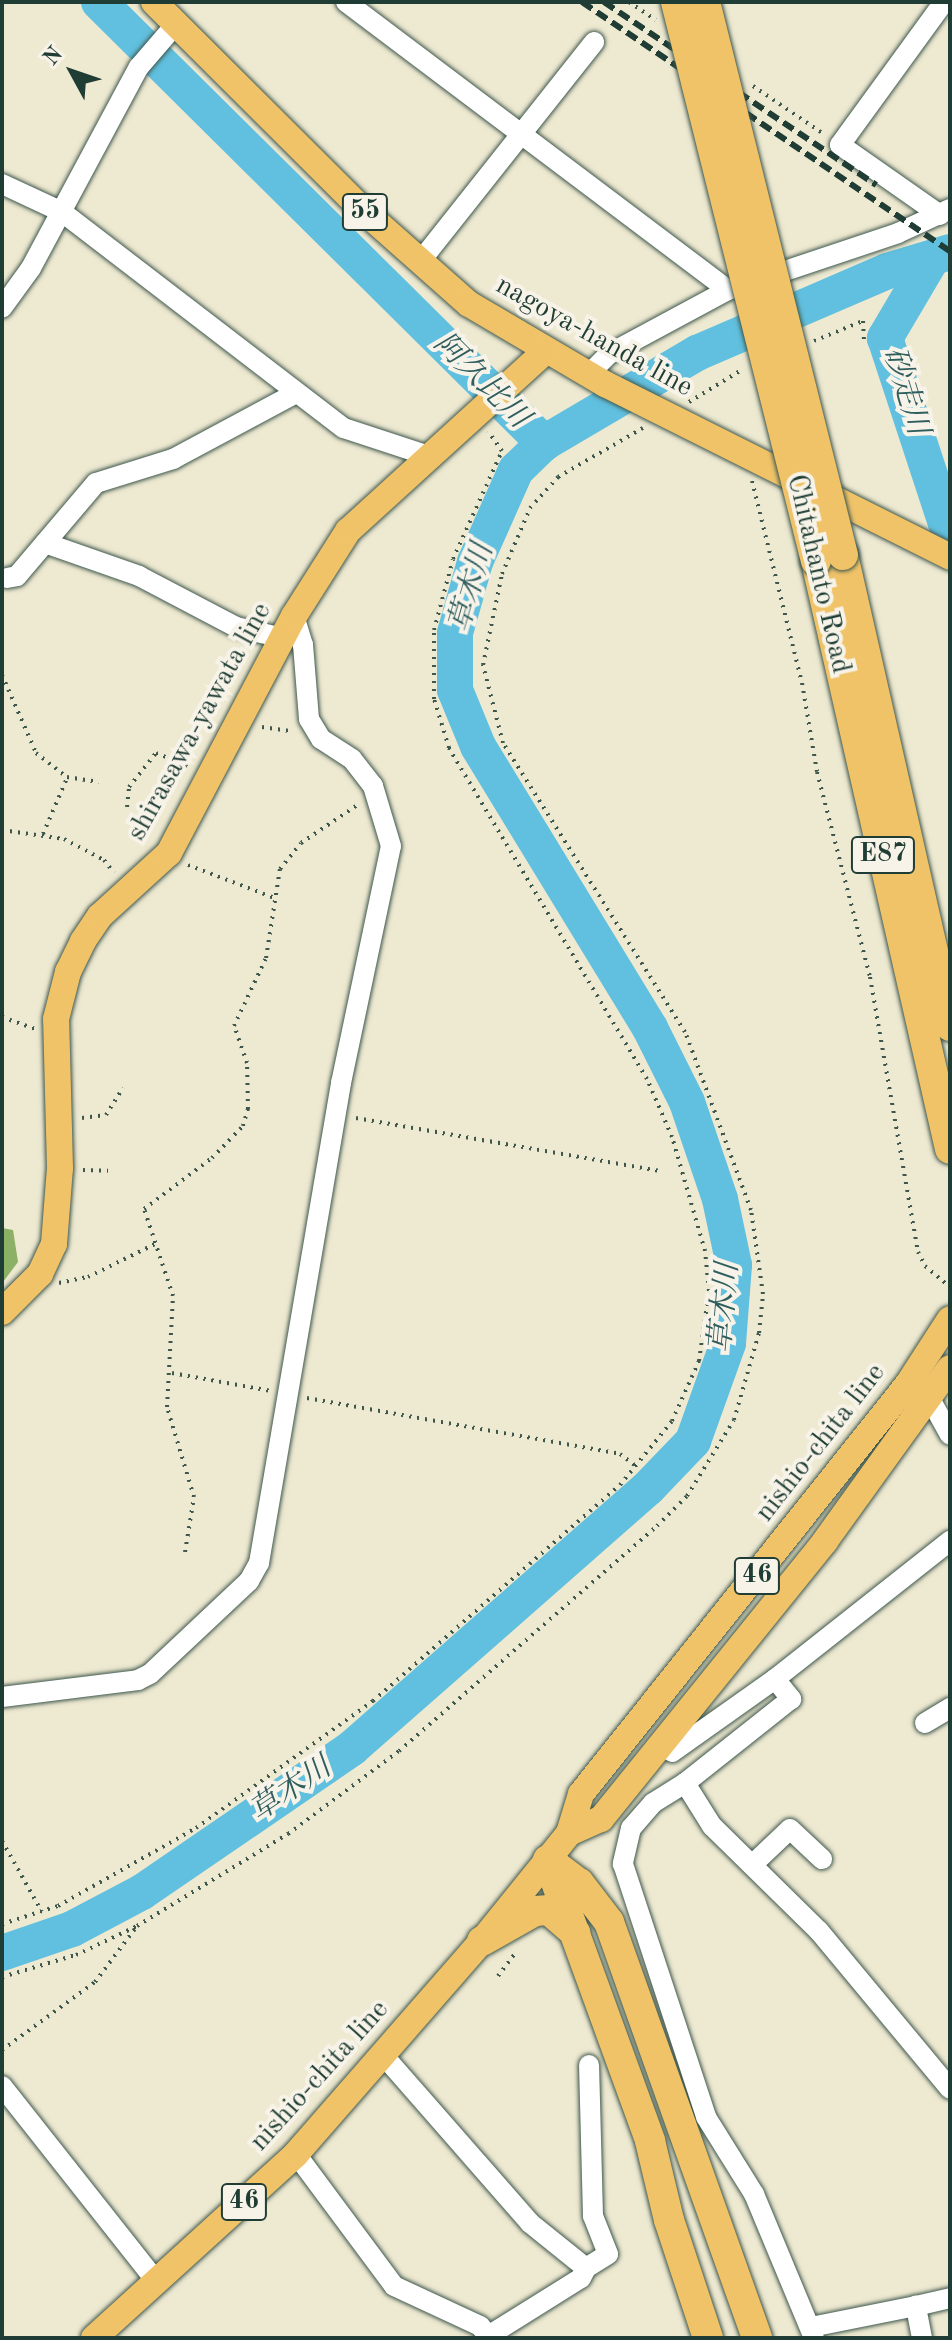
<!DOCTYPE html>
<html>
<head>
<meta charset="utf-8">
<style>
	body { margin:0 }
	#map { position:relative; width:952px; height:2340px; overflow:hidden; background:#eee9d1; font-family:"Old Standard TT","Noto Serif JP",serif }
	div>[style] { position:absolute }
	.forest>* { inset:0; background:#8cb066 }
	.river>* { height:36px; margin:-18px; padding:0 18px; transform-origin:18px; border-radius:18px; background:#61c0df }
	.path>* { height:4px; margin-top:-2px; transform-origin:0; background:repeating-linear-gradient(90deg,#3e574c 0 2px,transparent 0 8px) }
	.roads { filter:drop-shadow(0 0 2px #3e574c) drop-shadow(0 0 2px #3e574c) }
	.minor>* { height:20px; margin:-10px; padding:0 10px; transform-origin:10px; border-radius:10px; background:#fff }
	.major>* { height:26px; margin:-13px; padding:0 13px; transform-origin:13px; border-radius:13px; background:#f1c369 }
	.highway>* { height:30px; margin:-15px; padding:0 15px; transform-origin:15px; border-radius:15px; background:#f1c369 }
	.rail>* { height:6px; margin-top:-3px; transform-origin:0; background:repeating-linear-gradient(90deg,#1f3d34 0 12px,transparent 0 18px) }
	.bridges { filter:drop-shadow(0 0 2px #3e574c) drop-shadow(0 0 2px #3e574c) }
	.highway-bridge>* { height:30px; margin:-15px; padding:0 15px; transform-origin:15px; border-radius:15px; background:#f1c369 }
	span { translate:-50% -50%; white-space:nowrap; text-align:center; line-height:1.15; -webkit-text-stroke:8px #f7f3e8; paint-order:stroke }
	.shield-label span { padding:2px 6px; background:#f7f3e8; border:2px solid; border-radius:6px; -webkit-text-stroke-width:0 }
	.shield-label { font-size:26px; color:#1f3d34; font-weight:700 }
	.street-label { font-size:28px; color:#1f3d34 }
	.water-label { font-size:30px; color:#305e5f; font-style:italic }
	.frame { position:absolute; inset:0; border:4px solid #1f3d34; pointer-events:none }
	.north { position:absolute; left:32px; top:32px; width:80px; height:80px; -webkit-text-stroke:6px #f7f3e8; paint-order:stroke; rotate:310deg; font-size:22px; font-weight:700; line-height:32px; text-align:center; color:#1f3d34 }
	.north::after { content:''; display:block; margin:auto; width:28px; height:36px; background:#1f3d34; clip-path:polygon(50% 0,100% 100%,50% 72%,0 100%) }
</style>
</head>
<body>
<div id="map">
	<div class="forest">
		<div style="clip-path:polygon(2px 1228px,13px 1230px,18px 1262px,3px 1282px)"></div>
	</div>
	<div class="river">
		<div style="left:99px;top:2px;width:627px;rotate:44.74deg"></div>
		<div style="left:931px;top:260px;width:91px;rotate:120.5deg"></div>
		<div style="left:885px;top:338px;width:202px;rotate:71.8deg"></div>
		<div style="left:2px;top:1953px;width:74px;rotate:-18.9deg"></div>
		<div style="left:72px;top:1929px;width:79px;rotate:-27.9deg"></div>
		<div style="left:142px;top:1892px;width:255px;rotate:-34.4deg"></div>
		<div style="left:352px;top:1748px;width:394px;rotate:-41.3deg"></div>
		<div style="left:648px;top:1488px;width:65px;rotate:-46.2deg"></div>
		<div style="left:693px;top:1441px;width:104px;rotate:-70.3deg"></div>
		<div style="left:728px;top:1343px;width:78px;rotate:-85.6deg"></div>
		<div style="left:734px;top:1265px;width:67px;rotate:-102deg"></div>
		<div style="left:720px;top:1199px;width:102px;rotate:-108.8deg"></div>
		<div style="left:687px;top:1102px;width:83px;rotate:-116.6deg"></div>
		<div style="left:650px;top:1028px;width:330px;rotate:-121.4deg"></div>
		<div style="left:478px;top:746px;width:61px;rotate:-112.3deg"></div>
		<div style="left:455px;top:690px;width:57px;rotate:-90deg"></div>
		<div style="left:455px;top:633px;width:74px;rotate:-74.3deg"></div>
		<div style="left:475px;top:562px;width:101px;rotate:-66deg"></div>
		<div style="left:516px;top:470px;width:39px;rotate:-44deg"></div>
		<div style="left:544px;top:443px;width:178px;rotate:-30.5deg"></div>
		<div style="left:697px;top:353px;width:207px;rotate:-23.3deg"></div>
		<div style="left:887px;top:271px;width:66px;rotate:-16.8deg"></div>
	</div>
	<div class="path">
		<div style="left:629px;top:2px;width:32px;rotate:34deg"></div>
		<div style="left:753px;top:86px;width:87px;rotate:34.2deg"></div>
		<div style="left:814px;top:341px;width:53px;rotate:-22.2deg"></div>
		<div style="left:863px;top:321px;width:19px;rotate:87deg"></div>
		<div style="left:689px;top:402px;width:63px;rotate:-31.4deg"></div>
		<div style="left:752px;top:481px;width:208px;rotate:76.1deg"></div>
		<div style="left:802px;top:683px;width:90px;rotate:80.4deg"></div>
		<div style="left:817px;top:772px;width:212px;rotate:75.5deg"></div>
		<div style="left:870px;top:977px;width:279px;rotate:80.1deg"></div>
		<div style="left:918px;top:1252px;width:16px;rotate:63deg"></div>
		<div style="left:925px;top:1266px;width:33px;rotate:40deg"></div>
		<div style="left:2px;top:675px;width:85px;rotate:66.4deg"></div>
		<div style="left:36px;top:753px;width:39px;rotate:38deg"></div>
		<div style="left:67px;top:777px;width:32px;rotate:9deg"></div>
		<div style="left:262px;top:727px;width:30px;rotate:8deg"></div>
		<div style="left:127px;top:807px;width:20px;rotate:-84deg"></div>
		<div style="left:129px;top:787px;width:43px;rotate:-51.5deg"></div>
		<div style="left:156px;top:753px;width:37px;rotate:22deg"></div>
		<div style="left:2px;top:830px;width:63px;rotate:8.3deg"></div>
		<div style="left:64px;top:839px;width:45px;rotate:27.7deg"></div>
		<div style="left:104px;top:860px;width:16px;rotate:52deg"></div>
		<div style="left:43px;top:834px;width:61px;rotate:-66.8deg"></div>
		<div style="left:188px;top:865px;width:93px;rotate:20.8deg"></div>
		<div style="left:2px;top:1017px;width:35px;rotate:20deg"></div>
		<div style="left:82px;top:1118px;width:24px;rotate:-7deg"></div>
		<div style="left:106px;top:1115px;width:32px;rotate:-58deg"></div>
		<div style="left:356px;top:1118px;width:310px;rotate:9.9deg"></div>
		<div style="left:83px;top:1170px;width:25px;rotate:2deg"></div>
		<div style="left:59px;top:1283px;width:30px;rotate:-12deg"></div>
		<div style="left:88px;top:1277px;width:75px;rotate:-26.2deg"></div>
		<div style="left:172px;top:1373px;width:101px;rotate:10.3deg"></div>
		<div style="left:307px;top:1398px;width:318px;rotate:10.1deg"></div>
		<div style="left:620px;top:1454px;width:20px;rotate:37deg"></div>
		<div style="left:185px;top:1552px;width:56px;rotate:-80.7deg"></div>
		<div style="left:194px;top:1497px;width:94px;rotate:-106.7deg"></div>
		<div style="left:167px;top:1407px;width:111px;rotate:-86.9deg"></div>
		<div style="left:173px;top:1296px;width:92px;rotate:-108.4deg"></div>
		<div style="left:144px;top:1209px;width:85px;rotate:-36.9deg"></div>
		<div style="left:212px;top:1158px;width:45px;rotate:-45.9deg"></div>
		<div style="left:243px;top:1126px;width:18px;rotate:-74deg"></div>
		<div style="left:248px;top:1109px;width:46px;rotate:-91.2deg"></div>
		<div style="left:247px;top:1063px;width:39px;rotate:-109deg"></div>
		<div style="left:234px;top:1026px;width:75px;rotate:-64.8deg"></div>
		<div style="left:266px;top:958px;width:90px;rotate:-81.1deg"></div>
		<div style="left:280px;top:869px;width:33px;rotate:-51deg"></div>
		<div style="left:301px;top:843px;width:70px;rotate:-33.9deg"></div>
		<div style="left:2px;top:1841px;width:81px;rotate:60.6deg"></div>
		<div style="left:2px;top:1924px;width:59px;rotate:-17.8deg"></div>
		<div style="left:58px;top:1906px;width:159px;rotate:-29.5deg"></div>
		<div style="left:196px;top:1828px;width:218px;rotate:-35.7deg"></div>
		<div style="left:373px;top:1701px;width:328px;rotate:-41.2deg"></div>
		<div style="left:620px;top:1485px;width:82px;rotate:-50.9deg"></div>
		<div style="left:672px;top:1421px;width:66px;rotate:-65.8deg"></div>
		<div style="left:699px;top:1361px;width:71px;rotate:-81.9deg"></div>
		<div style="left:709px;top:1291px;width:40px;rotate:-95.7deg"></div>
		<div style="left:705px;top:1251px;width:119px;rotate:-106.1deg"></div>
		<div style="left:672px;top:1137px;width:63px;rotate:-113.3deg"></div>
		<div style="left:647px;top:1079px;width:386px;rotate:-120.9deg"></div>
		<div style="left:449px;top:748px;width:51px;rotate:-107deg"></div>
		<div style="left:434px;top:699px;width:69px;rotate:-90deg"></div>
		<div style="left:434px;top:630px;width:73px;rotate:-75deg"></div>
		<div style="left:453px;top:559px;width:119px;rotate:-65.6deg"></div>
		<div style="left:502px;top:451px;width:24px;rotate:-125deg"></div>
		<div style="left:498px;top:1976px;width:31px;rotate:-53deg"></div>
		<div style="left:2px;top:1977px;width:77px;rotate:-16.6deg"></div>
		<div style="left:76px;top:1955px;width:68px;rotate:-25.4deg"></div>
		<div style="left:137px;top:1926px;width:177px;rotate:-31.4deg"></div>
		<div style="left:288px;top:1834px;width:139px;rotate:-36.8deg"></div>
		<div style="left:399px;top:1751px;width:342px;rotate:-41.1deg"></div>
		<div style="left:657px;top:1526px;width:42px;rotate:-45deg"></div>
		<div style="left:687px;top:1496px;width:89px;rotate:-58.3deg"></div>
		<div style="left:734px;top:1420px;width:91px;rotate:-74deg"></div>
		<div style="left:759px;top:1333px;width:39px;rotate:-84deg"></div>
		<div style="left:763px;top:1294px;width:85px;rotate:-98.1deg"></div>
		<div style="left:751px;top:1210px;width:190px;rotate:-110.3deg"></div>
		<div style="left:685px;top:1032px;width:342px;rotate:-122.2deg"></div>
		<div style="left:503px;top:743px;width:81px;rotate:-104.4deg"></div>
		<div style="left:483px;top:665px;width:93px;rotate:-78.2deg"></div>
		<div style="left:502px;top:574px;width:72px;rotate:-67deg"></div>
		<div style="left:530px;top:508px;width:42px;rotate:-47.9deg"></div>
		<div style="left:558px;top:477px;width:98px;rotate:-30deg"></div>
		<div style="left:2px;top:2050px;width:115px;rotate:-36.2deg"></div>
		<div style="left:95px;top:1982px;width:70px;rotate:-53.1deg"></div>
	</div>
	<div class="roads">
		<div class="minor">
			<div style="left:346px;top:2px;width:478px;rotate:37deg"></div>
			<div style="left:2px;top:184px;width:66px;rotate:25deg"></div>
			<div style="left:62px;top:212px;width:355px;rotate:37.5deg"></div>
			<div style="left:344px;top:428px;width:89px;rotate:18.2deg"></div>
			<div style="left:940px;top:215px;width:122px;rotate:-145deg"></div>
			<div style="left:840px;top:145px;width:177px;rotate:-54deg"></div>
			<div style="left:419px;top:263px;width:282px;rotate:-51.6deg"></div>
			<div style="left:2px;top:308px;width:49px;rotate:-54.1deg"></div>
			<div style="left:31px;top:268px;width:228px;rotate:-61.8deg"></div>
			<div style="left:139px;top:67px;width:57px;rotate:-49.3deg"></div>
			<div style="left:588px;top:375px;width:30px;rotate:-45deg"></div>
			<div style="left:609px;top:354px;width:135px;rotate:-28.3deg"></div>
			<div style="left:728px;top:290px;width:179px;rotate:-18.5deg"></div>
			<div style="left:898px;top:233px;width:57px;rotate:-24.8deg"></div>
			<div style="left:45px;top:543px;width:100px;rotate:19.3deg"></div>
			<div style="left:139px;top:576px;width:110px;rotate:27.7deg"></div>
			<div style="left:236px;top:627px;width:48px;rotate:13.2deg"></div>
			<div style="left:7px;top:578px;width:10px;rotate:-11deg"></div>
			<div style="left:17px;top:576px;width:122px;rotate:-49.7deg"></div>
			<div style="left:96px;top:483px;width:81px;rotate:-17.3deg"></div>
			<div style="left:173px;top:459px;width:140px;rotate:-28.2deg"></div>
			<div style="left:929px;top:1397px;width:43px;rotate:61.1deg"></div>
			<div style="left:775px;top:1679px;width:26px;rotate:51deg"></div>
			<div style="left:791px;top:1699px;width:135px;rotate:141.6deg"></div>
			<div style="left:685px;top:1783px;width:51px;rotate:57.9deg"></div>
			<div style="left:712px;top:1826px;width:150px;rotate:44.5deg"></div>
			<div style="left:819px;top:1931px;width:205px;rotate:50.3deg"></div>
			<div style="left:2px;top:1697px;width:137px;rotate:-7.1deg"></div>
			<div style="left:138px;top:1680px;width:13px;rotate:-27deg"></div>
			<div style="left:150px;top:1674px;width:136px;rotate:-43.2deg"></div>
			<div style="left:249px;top:1581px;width:21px;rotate:-61deg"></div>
			<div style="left:259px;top:1563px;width:487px;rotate:-80.3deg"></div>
			<div style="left:341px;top:1083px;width:242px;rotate:-78.1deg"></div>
			<div style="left:391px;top:846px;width:63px;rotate:-106.7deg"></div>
			<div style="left:373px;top:786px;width:34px;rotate:-128deg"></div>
			<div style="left:352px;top:759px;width:37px;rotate:-147deg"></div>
			<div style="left:321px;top:739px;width:23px;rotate:-121deg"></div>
			<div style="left:309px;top:719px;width:74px;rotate:-94.6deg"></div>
			<div style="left:303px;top:645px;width:30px;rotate:-107deg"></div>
			<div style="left:925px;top:1723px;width:29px;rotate:-31deg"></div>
			<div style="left:672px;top:1752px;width:126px;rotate:-35.3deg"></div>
			<div style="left:775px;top:1679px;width:223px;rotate:-38.3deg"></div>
			<div style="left:685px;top:1783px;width:38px;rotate:148deg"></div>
			<div style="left:653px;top:1803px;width:33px;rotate:131deg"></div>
			<div style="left:631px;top:1828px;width:37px;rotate:103deg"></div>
			<div style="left:623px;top:1864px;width:266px;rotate:71.8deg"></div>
			<div style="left:706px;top:2117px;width:91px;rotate:58.1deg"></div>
			<div style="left:754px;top:2194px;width:156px;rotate:67.4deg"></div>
			<div style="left:752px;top:1865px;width:52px;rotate:-43.5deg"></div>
			<div style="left:790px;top:1829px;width:44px;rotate:43.2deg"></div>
			<div style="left:384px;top:2056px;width:222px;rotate:48.8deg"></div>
			<div style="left:530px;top:2223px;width:72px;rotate:38.8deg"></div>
			<div style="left:2px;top:2086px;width:250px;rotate:51.7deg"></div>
			<div style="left:296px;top:2154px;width:164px;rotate:53.4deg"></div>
			<div style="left:394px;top:2286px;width:95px;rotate:24.9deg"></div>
			<div style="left:480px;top:2326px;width:13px;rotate:48deg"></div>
			<div style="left:811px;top:2327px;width:107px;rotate:-11.3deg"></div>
			<div style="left:485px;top:2338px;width:113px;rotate:-32deg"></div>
			<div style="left:581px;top:2278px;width:11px;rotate:-63deg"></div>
			<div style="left:586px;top:2268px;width:26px;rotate:-32deg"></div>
			<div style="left:608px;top:2254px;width:41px;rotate:-111.5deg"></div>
			<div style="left:593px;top:2216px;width:151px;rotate:-91.5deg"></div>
			<div style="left:922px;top:2338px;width:33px;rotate:-101deg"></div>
			<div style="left:916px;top:2306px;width:35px;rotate:-13deg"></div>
		</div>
		<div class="major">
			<div style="left:154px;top:2px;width:299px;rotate:44.9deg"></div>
			<div style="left:366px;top:213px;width:137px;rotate:41.5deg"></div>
			<div style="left:469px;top:304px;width:158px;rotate:30.5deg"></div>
			<div style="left:605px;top:384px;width:386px;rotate:26.6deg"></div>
			<div style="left:2px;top:1312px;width:54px;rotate:-45deg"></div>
			<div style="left:40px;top:1274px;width:33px;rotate:-65deg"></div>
			<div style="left:54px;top:1244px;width:76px;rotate:-85.5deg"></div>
			<div style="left:60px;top:1168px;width:149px;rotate:-91.5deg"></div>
			<div style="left:56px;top:1019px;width:49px;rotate:-75.7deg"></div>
			<div style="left:68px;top:972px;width:34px;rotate:-64deg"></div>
			<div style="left:83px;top:941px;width:30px;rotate:-56deg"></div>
			<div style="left:100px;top:916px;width:93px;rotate:-42.4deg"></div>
			<div style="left:169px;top:853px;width:268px;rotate:-62.2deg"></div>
			<div style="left:294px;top:616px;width:101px;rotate:-57.6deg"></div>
			<div style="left:348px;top:531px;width:266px;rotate:-42.3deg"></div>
			<div style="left:569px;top:1833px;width:35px;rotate:-24deg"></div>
			<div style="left:601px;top:1819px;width:357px;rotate:-51.1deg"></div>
			<div style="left:825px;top:1541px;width:213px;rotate:-54.2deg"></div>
			<div style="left:94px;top:2338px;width:273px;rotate:-42.3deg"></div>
			<div style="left:296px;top:2154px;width:283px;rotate:-48.9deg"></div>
			<div style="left:482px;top:1941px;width:139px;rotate:-51.1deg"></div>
			<div style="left:569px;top:1833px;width:41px;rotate:-72.9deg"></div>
			<div style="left:581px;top:1794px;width:524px;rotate:-51.43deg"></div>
			<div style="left:908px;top:1384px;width:77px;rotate:-57.1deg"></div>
		</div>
		<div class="highway">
			<div style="left:843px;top:555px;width:483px;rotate:77.2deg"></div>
			<div style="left:816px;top:561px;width:603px;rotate:77.16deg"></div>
			<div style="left:548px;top:1860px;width:39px;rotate:37deg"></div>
			<div style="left:579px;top:1883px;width:49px;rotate:52.4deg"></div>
			<div style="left:609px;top:1922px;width:442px;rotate:70.4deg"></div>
			<div style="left:548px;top:1860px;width:299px;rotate:70deg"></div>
			<div style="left:650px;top:2141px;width:81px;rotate:76.5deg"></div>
			<div style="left:669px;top:2220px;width:124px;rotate:71.7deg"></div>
			<div style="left:482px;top:1941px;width:61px;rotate:-29.5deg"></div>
			<div style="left:535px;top:1911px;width:14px;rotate:-4deg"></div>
			<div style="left:549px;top:1910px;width:35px;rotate:41deg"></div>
		</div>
	</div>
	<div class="rail">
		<div style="left:582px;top:2px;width:444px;rotate:34.1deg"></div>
		<div style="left:604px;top:2px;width:328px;rotate:33.9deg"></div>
	</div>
	<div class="bridges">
		<div class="highway-bridge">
			<div style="left:676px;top:2px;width:576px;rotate:75.94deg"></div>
			<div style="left:705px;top:2px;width:570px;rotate:75.99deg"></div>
		</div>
	</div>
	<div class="shield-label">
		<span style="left:365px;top:212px">55</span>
		<span style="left:883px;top:855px">E87</span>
		<span style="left:757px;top:1576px">46</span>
		<span style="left:244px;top:2202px">46</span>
	</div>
	<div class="street-label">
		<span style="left:594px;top:337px;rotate:29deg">nagoya-handa line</span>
		<span style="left:818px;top:574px;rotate:77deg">Chitahanto Road</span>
		<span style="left:200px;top:722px;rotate:-61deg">shirasawa-yawata line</span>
		<span style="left:821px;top:1443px;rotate:-52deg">nishio-chita line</span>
		<span style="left:320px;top:2076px;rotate:-48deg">nishio-chita line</span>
	</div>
	<div class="water-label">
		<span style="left:481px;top:381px;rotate:45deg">阿久比川</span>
		<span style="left:905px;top:391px;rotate:73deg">砂走川</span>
		<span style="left:472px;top:588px;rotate:-74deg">草木川</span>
		<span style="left:725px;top:1308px;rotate:-85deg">草木川</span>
		<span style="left:291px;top:1790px;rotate:-34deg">草木川</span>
	</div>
	<div class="frame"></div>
	<div class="north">N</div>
</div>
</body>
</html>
